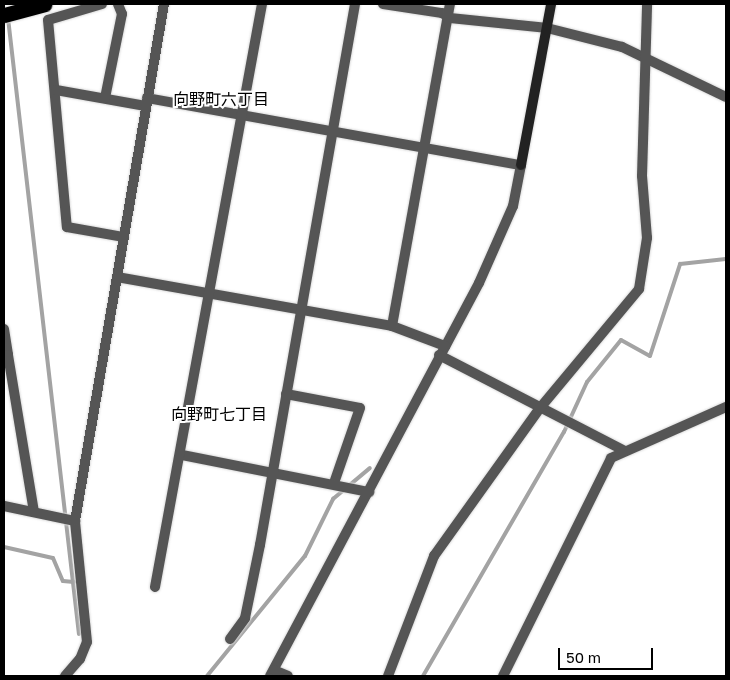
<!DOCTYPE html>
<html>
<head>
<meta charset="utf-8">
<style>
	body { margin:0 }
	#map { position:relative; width:730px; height:680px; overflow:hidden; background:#fff; font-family:"Golos Text","Noto Sans JP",sans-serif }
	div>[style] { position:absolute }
	.stream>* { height:4px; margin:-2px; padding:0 2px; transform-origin:2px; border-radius:2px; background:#a3a3a3 }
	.roads { filter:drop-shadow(0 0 1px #dbdbdb) drop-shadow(0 0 1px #dbdbdb) }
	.street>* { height:10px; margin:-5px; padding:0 5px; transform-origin:5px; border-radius:5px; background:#555 }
	.secondary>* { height:10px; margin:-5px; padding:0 5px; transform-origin:5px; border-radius:5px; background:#222 }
	.highway>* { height:15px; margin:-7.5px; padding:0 7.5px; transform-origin:7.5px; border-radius:7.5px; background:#000 }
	span { translate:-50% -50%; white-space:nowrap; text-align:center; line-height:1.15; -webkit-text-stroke:4px #fff; paint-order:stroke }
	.neighbourhood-label { font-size:16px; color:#000 }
	.frame { position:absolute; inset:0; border:5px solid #000; pointer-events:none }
	.scale { position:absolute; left:558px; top:648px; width:95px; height:22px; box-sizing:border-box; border:2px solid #000; border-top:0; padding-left:6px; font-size:15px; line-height:18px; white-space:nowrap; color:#000; -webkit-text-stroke:4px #fff; paint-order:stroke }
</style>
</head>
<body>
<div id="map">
	<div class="stream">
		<div style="left:8px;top:18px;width:620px;rotate:83.43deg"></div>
		<div style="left:4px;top:547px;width:50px;rotate:12.7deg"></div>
		<div style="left:53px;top:558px;width:25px;rotate:67deg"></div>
		<div style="left:63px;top:581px;width:11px;rotate:5deg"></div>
		<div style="left:207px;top:676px;width:155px;rotate:-50.8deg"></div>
		<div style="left:305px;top:556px;width:64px;rotate:-63.8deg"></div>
		<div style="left:333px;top:499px;width:48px;rotate:-40deg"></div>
		<div style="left:423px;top:676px;width:282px;rotate:-60deg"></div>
		<div style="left:564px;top:432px;width:55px;rotate:-65.3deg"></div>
		<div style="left:587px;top:382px;width:54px;rotate:-51deg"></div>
		<div style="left:621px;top:340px;width:33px;rotate:29deg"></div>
		<div style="left:650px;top:356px;width:97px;rotate:-71.9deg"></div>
		<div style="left:680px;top:264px;width:46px;rotate:-6.2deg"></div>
	</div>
	<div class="roads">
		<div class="street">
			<div style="left:102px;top:4px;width:56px;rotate:163.5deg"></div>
			<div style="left:48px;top:20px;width:208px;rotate:84.8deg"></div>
			<div style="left:67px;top:227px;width:58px;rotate:10deg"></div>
			<div style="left:383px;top:4px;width:60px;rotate:8.7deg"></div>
			<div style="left:442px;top:13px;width:9px;rotate:32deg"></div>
			<div style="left:450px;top:18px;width:98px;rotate:5.9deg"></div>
			<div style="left:547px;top:28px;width:77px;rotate:14.2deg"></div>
			<div style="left:622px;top:47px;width:115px;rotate:25.7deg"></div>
			<div style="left:56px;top:90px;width:91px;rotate:10.1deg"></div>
			<div style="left:105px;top:98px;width:86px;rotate:-78.6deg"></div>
			<div style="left:122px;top:14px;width:11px;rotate:-112deg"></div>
			<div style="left:147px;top:98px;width:380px;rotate:10.2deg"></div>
			<div style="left:521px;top:165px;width:42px;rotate:101deg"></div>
			<div style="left:513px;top:206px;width:84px;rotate:113.8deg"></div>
			<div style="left:479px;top:283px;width:445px;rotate:118deg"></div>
			<div style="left:117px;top:277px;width:279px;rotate:10.1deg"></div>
			<div style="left:392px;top:326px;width:57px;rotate:20.7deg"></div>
			<div style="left:392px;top:326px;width:327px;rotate:-79.8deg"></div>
			<div style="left:4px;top:329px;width:26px;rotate:81deg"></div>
			<div style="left:8px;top:355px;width:4px;rotate:180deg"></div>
			<div style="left:8px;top:355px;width:159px;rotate:80.6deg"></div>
			<div style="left:439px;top:355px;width:209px;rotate:27.3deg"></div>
			<div style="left:286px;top:394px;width:75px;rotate:10.7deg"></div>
			<div style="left:360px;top:408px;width:79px;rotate:109.1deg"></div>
			<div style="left:182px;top:455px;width:191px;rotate:11.2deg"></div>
			<div style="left:4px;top:506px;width:73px;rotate:11.9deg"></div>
			<div style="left:155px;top:587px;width:593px;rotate:-79.6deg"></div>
			<div style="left:230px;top:639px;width:26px;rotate:-54deg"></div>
			<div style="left:245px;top:618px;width:75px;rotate:-78.4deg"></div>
			<div style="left:260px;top:545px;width:549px;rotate:-80.04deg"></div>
			<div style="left:274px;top:670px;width:15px;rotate:23deg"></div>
			<div style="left:65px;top:676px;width:23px;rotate:-49deg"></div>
			<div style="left:80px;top:659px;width:18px;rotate:-68deg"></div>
			<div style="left:87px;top:642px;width:122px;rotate:-95.7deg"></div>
			<div style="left:75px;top:521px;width:525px;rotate:-80.23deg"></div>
			<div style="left:388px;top:676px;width:129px;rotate:-69deg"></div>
			<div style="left:434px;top:556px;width:182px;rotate:-54.4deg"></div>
			<div style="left:540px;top:408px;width:155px;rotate:-50.2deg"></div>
			<div style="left:639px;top:289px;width:52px;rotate:-81.1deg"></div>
			<div style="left:647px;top:238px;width:62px;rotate:-94.6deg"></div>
			<div style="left:642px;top:176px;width:172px;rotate:-88.3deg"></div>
			<div style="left:503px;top:676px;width:243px;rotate:-63.6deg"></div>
			<div style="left:611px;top:458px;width:126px;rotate:-23.9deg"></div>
		</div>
		<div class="secondary">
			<div style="left:521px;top:165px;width:164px;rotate:-79.4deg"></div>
		</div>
		<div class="highway">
			<div style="left:4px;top:15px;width:42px;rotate:-15deg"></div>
		</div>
	</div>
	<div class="neighbourhood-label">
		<span style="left:221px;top:99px">向野町六丁目</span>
		<span style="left:219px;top:414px">向野町七丁目</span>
	</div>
	<div class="frame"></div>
	<div class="scale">50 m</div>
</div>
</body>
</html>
